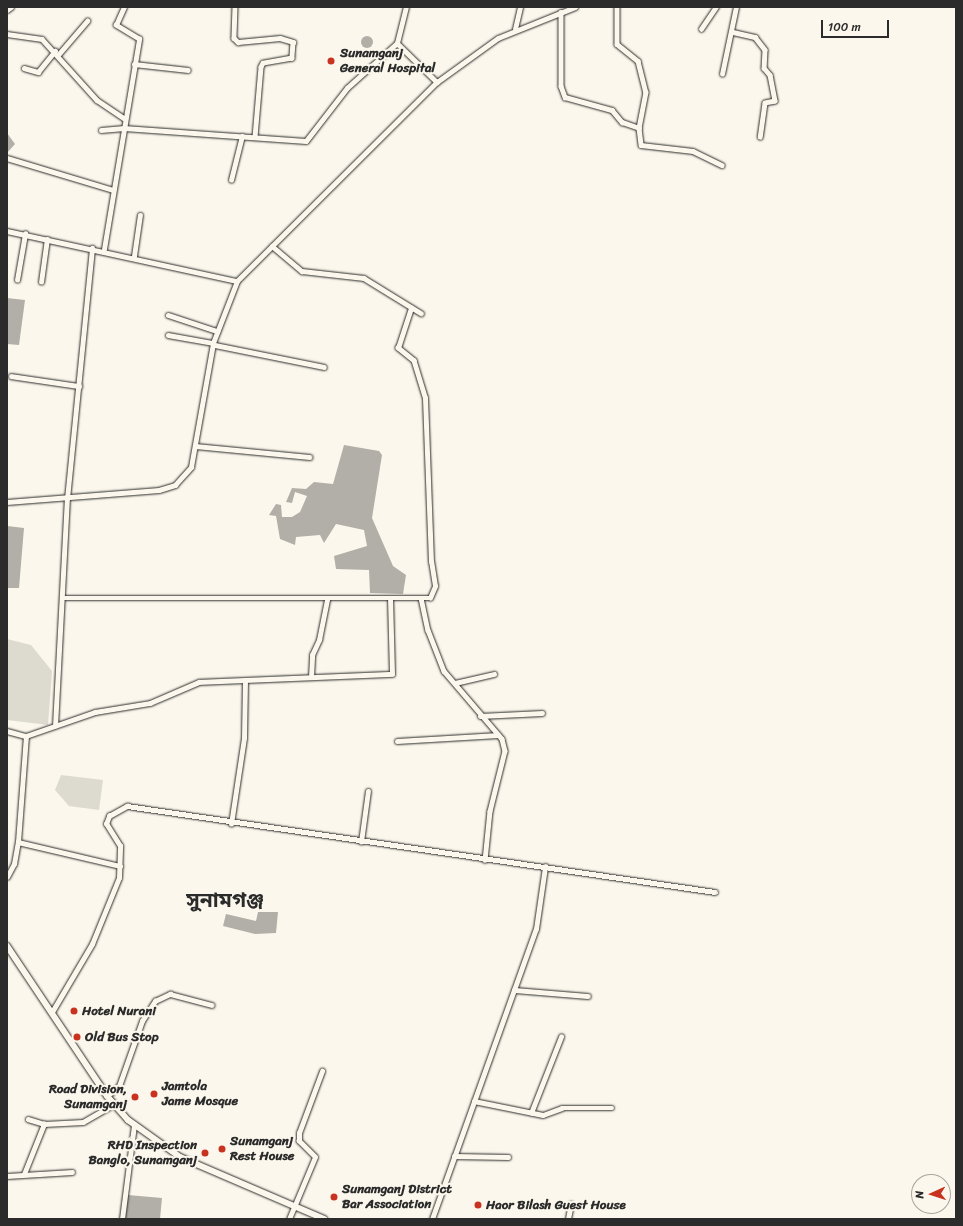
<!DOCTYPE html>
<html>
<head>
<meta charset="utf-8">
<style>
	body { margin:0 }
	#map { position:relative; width:963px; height:1226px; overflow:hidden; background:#fbf7ec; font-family:Sriracha,"Noto Sans Bengali",sans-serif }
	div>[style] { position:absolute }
	.green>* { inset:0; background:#dddad0 }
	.water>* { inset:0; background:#b1afa7 }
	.round { border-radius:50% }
	.roads { filter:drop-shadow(0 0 1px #2b2b2b) drop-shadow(0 0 1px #2b2b2b) }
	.minor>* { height:4.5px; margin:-2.25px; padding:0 2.25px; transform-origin:2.25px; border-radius:2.25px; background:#fbf7ec }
	.major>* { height:6px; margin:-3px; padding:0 3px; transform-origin:3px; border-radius:3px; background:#fbf7ec }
	.dots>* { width:11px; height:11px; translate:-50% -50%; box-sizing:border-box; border:2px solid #fbf7ec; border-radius:50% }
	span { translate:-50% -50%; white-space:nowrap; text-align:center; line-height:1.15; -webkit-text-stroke:4px #fbf7ec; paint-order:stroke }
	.poi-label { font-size:13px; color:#2b2b2b; font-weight:700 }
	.left { translate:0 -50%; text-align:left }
	.right { translate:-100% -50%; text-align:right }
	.town-label { font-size:21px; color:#2b2b2b; font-weight:700 }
	.frame { position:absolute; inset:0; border:8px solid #2b2b2b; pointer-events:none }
	.north { position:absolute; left:911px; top:1174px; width:40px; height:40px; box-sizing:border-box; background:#fbf7ec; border:1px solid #a8a59f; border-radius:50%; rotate:267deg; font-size:11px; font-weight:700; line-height:16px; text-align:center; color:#2b2b2b }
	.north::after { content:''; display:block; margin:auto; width:14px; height:18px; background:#c8321e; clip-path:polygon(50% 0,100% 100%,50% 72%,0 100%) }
	.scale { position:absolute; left:821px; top:20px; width:68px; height:18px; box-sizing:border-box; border:2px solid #2b2b2b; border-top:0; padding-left:5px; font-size:12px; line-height:14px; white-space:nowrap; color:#2b2b2b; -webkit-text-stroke:3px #fbf7ec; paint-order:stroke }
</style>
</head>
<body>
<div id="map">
	<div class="green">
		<div style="clip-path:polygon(7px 639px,31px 645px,52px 671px,48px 725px,7px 720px)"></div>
		<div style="clip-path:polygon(61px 775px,103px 780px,99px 810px,69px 806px,55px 790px)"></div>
	</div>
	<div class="water">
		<div class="round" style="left:361px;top:36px;width:12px;height:12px"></div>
		<div style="clip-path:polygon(7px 133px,15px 144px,7px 153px)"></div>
		<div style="clip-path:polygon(7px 298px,25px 300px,19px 345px,7px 344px)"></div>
		<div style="clip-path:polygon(344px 445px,379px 451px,382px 455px,372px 518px,393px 566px,406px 575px,403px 594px,370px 593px,369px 570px,336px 569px,334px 556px,367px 546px,364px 530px,336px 524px,324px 543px,320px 535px,296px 537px,295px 545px,280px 539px,276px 516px,269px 515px,276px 504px,281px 505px,282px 517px,292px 517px,300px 512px,307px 496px,295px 492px,292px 503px,286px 502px,292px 488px,306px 489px,314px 482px,333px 484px)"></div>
		<div style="clip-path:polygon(7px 526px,24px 528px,19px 588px,7px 588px)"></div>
		<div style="clip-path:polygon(258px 912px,278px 912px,276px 933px,255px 934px,223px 926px,226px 914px,256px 921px)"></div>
		<div style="clip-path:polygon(128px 1195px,162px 1198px,160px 1219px,125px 1219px)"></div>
	</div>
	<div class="roads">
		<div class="minor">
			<div style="left:235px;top:7px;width:31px;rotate:92deg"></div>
			<div style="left:234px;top:38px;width:6px;rotate:45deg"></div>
			<div style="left:238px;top:42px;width:42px;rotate:-5.4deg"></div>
			<div style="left:280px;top:38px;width:14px;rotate:17deg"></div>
			<div style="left:293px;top:42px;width:16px;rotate:94deg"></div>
			<div style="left:292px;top:58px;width:29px;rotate:170deg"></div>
			<div style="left:263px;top:63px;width:4px;rotate:117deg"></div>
			<div style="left:261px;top:67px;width:70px;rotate:94.9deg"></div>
			<div style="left:617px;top:7px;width:37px;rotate:90deg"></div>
			<div style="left:617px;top:44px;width:27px;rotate:39deg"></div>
			<div style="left:638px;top:61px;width:32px;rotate:76deg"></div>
			<div style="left:646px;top:92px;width:37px;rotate:101deg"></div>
			<div style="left:7px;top:10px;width:5px;rotate:-37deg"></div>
			<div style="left:561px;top:12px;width:74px;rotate:90deg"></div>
			<div style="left:561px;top:86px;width:12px;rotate:70deg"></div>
			<div style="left:565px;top:97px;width:49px;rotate:15.5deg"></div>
			<div style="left:612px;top:110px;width:16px;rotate:50deg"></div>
			<div style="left:622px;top:122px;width:18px;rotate:19deg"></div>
			<div style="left:639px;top:128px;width:17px;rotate:83deg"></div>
			<div style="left:641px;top:145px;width:52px;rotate:6.6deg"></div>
			<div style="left:693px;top:151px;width:32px;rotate:26deg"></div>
			<div style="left:515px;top:29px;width:23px;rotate:-77deg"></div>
			<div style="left:701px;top:29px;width:27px;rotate:-56deg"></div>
			<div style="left:733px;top:32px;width:23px;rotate:13deg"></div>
			<div style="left:755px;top:37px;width:16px;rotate:52deg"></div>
			<div style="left:765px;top:50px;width:18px;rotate:93deg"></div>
			<div style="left:764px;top:68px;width:9px;rotate:49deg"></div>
			<div style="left:770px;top:75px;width:26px;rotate:79deg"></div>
			<div style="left:775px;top:101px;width:10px;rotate:169deg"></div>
			<div style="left:765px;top:103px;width:34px;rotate:98deg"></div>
			<div style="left:7px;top:34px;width:35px;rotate:8deg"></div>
			<div style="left:42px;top:39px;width:82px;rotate:48deg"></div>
			<div style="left:97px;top:100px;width:32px;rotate:34deg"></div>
			<div style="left:397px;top:43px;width:56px;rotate:44.3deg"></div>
			<div style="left:58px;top:55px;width:45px;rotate:-49.5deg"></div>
			<div style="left:134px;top:64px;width:54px;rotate:6.3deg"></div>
			<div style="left:24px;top:68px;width:15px;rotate:16deg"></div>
			<div style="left:38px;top:72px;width:27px;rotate:-51deg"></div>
			<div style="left:722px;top:74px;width:68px;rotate:-78.2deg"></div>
			<div style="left:101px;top:130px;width:23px;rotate:-5deg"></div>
			<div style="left:124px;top:128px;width:182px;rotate:4.1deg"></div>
			<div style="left:306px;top:141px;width:67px;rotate:-52.3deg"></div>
			<div style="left:347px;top:88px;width:67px;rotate:-42deg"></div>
			<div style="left:397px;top:43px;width:37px;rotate:-76deg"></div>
			<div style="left:7px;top:158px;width:111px;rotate:16.8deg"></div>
			<div style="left:231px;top:180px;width:45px;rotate:-76deg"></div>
			<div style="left:7px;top:231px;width:235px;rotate:12.3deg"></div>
			<div style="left:272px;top:246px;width:39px;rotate:40deg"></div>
			<div style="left:302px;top:271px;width:62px;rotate:6.4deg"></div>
			<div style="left:364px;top:278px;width:67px;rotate:31.6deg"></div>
			<div style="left:104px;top:249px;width:213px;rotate:-80.5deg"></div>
			<div style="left:139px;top:39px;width:27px;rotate:-149deg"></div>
			<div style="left:116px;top:25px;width:20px;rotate:-66deg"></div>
			<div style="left:134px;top:256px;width:41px;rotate:-81.7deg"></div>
			<div style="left:17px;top:280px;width:47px;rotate:-80.1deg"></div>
			<div style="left:41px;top:282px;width:43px;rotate:-82.1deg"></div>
			<div style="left:168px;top:315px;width:52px;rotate:18.1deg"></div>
			<div style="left:168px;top:335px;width:46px;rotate:10.1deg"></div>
			<div style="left:215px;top:345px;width:111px;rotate:11.4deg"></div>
			<div style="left:11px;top:376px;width:69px;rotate:8.4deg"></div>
			<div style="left:195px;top:446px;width:115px;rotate:5.5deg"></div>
			<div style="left:7px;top:502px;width:152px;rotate:-4.5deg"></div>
			<div style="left:159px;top:490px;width:17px;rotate:-17deg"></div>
			<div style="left:175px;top:485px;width:24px;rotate:-48deg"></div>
			<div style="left:191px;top:467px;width:126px;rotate:-79.9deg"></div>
			<div style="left:213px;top:343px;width:66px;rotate:-68.8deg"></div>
			<div style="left:237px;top:281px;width:282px;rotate:-44.9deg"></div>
			<div style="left:437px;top:82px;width:75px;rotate:-35.8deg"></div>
			<div style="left:498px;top:38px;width:83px;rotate:-21.9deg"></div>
			<div style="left:62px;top:598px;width:368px"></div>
			<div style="left:430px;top:598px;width:13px;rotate:-67deg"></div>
			<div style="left:435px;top:586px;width:24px;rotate:-99deg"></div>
			<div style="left:431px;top:562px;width:164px;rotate:-92.1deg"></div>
			<div style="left:425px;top:398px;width:39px;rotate:-107deg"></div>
			<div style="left:414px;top:361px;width:21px;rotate:-141deg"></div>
			<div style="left:398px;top:348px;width:42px;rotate:-72deg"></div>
			<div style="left:421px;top:598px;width:33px;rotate:78deg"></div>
			<div style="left:428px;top:630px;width:44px;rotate:68.7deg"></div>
			<div style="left:444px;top:671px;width:89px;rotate:49.5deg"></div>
			<div style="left:502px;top:739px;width:12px;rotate:76deg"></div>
			<div style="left:505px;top:751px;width:62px;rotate:104deg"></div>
			<div style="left:490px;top:811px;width:49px;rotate:95.8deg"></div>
			<div style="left:311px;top:677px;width:22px;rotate:-87deg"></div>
			<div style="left:312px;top:655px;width:17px;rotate:-65deg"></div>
			<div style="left:319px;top:640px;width:41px;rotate:-78.7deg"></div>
			<div style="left:455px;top:683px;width:40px;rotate:-13deg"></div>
			<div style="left:480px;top:716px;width:62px;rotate:-2.8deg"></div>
			<div style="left:55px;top:726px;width:227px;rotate:-87deg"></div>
			<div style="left:67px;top:499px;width:252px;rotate:-84.3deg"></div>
			<div style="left:7px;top:731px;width:20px;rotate:15deg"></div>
			<div style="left:26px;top:736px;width:73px;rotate:-19.2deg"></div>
			<div style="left:95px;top:712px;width:56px;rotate:-9.3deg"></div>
			<div style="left:150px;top:703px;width:53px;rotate:-23.2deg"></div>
			<div style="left:199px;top:682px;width:193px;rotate:-2.4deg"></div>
			<div style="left:392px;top:674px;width:75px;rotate:-91.5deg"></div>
			<div style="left:397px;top:741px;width:101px;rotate:-3.4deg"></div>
			<div style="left:231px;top:824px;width:87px;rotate:-81.4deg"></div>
			<div style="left:244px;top:738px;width:57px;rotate:-89deg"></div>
			<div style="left:18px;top:842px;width:105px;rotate:13.2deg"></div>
			<div style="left:361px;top:842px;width:51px;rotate:-82.2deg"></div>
			<div style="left:7px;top:877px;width:15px;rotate:-62deg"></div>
			<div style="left:14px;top:864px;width:22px;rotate:-80deg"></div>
			<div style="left:18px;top:842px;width:106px;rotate:-85.7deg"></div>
			<div style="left:514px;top:990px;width:74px;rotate:4.6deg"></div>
			<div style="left:52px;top:1012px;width:79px;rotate:-59.5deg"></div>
			<div style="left:92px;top:944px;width:71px;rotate:-67.8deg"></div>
			<div style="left:119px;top:878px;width:32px;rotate:-88deg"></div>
			<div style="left:120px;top:846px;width:26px;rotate:-122deg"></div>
			<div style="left:106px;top:824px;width:9px;rotate:-69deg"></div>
			<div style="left:109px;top:816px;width:21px;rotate:-29deg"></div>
			<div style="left:127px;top:806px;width:594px;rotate:8.32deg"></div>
			<div style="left:107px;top:1096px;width:16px;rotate:-40deg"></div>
			<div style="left:119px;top:1086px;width:69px;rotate:-70.5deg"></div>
			<div style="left:142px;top:1021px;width:24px;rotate:-57deg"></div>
			<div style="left:155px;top:1001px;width:17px;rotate:-25deg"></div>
			<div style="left:170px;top:994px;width:43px;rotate:14.7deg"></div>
			<div style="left:474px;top:1101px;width:70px;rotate:11.5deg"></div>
			<div style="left:543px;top:1115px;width:20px;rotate:-20deg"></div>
			<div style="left:562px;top:1108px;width:50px"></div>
			<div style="left:531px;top:1113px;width:82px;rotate:-68.5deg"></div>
			<div style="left:28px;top:1119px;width:17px;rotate:17deg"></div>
			<div style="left:44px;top:1124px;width:39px;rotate:-3deg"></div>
			<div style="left:83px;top:1122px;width:34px;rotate:-30deg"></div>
			<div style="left:454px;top:1156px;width:54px;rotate:1.1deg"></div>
			<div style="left:24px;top:1174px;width:54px;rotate:-68.2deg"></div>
			<div style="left:7px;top:1176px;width:65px;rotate:-3.5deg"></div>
			<div style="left:122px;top:1219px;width:95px;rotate:-82.7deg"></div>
			<div style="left:289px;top:1219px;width:67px;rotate:-67.2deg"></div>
			<div style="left:315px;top:1157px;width:23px;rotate:-135deg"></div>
			<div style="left:299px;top:1141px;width:8px;rotate:-90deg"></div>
			<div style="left:299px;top:1133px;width:66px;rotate:-69.6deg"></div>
			<div style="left:432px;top:1219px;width:308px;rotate:-70.3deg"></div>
			<div style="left:536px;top:929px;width:63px;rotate:-81.7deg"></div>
			<div style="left:568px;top:1219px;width:15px;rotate:-79deg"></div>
		</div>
		<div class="major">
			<div style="left:7px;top:946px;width:180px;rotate:56.3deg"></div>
			<div style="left:107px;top:1096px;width:32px;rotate:49deg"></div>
			<div style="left:128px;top:1120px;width:64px;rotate:35.4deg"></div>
			<div style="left:180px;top:1157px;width:157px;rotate:23.3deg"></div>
		</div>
	</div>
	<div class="dots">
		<div style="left:331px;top:61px;background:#c8321e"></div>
		<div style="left:74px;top:1011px;background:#c8321e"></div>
		<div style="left:77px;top:1037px;background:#c8321e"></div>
		<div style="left:154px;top:1094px;background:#c8321e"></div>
		<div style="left:135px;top:1097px;background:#c8321e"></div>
		<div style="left:222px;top:1149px;background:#c8321e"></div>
		<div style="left:205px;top:1153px;background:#c8321e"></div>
		<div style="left:334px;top:1197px;background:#c8321e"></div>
		<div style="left:478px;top:1205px;background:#c8321e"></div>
	</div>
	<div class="poi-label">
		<span class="left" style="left:340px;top:61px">Sunamganj<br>General Hospital</span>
		<span class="left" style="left:82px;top:1011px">Hotel Nurani</span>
		<span class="left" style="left:85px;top:1037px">Old Bus Stop</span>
		<span class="left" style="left:162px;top:1094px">Jamtola<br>Jame Mosque</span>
		<span class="right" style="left:127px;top:1097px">Road Division,<br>Sunamganj</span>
		<span class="left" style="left:230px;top:1149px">Sunamganj<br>Rest House</span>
		<span class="right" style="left:197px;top:1153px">RHD Inspection<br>Banglo, Sunamganj</span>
		<span class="left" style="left:342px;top:1197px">Sunamganj District<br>Bar Association</span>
		<span class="left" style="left:486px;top:1205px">Haor Bilash Guest House</span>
	</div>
	<div class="town-label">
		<span style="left:225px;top:900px">সুনামগঞ্জ</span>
	</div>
	<div class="frame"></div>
	<div class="north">N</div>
	<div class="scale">100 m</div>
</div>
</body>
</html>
